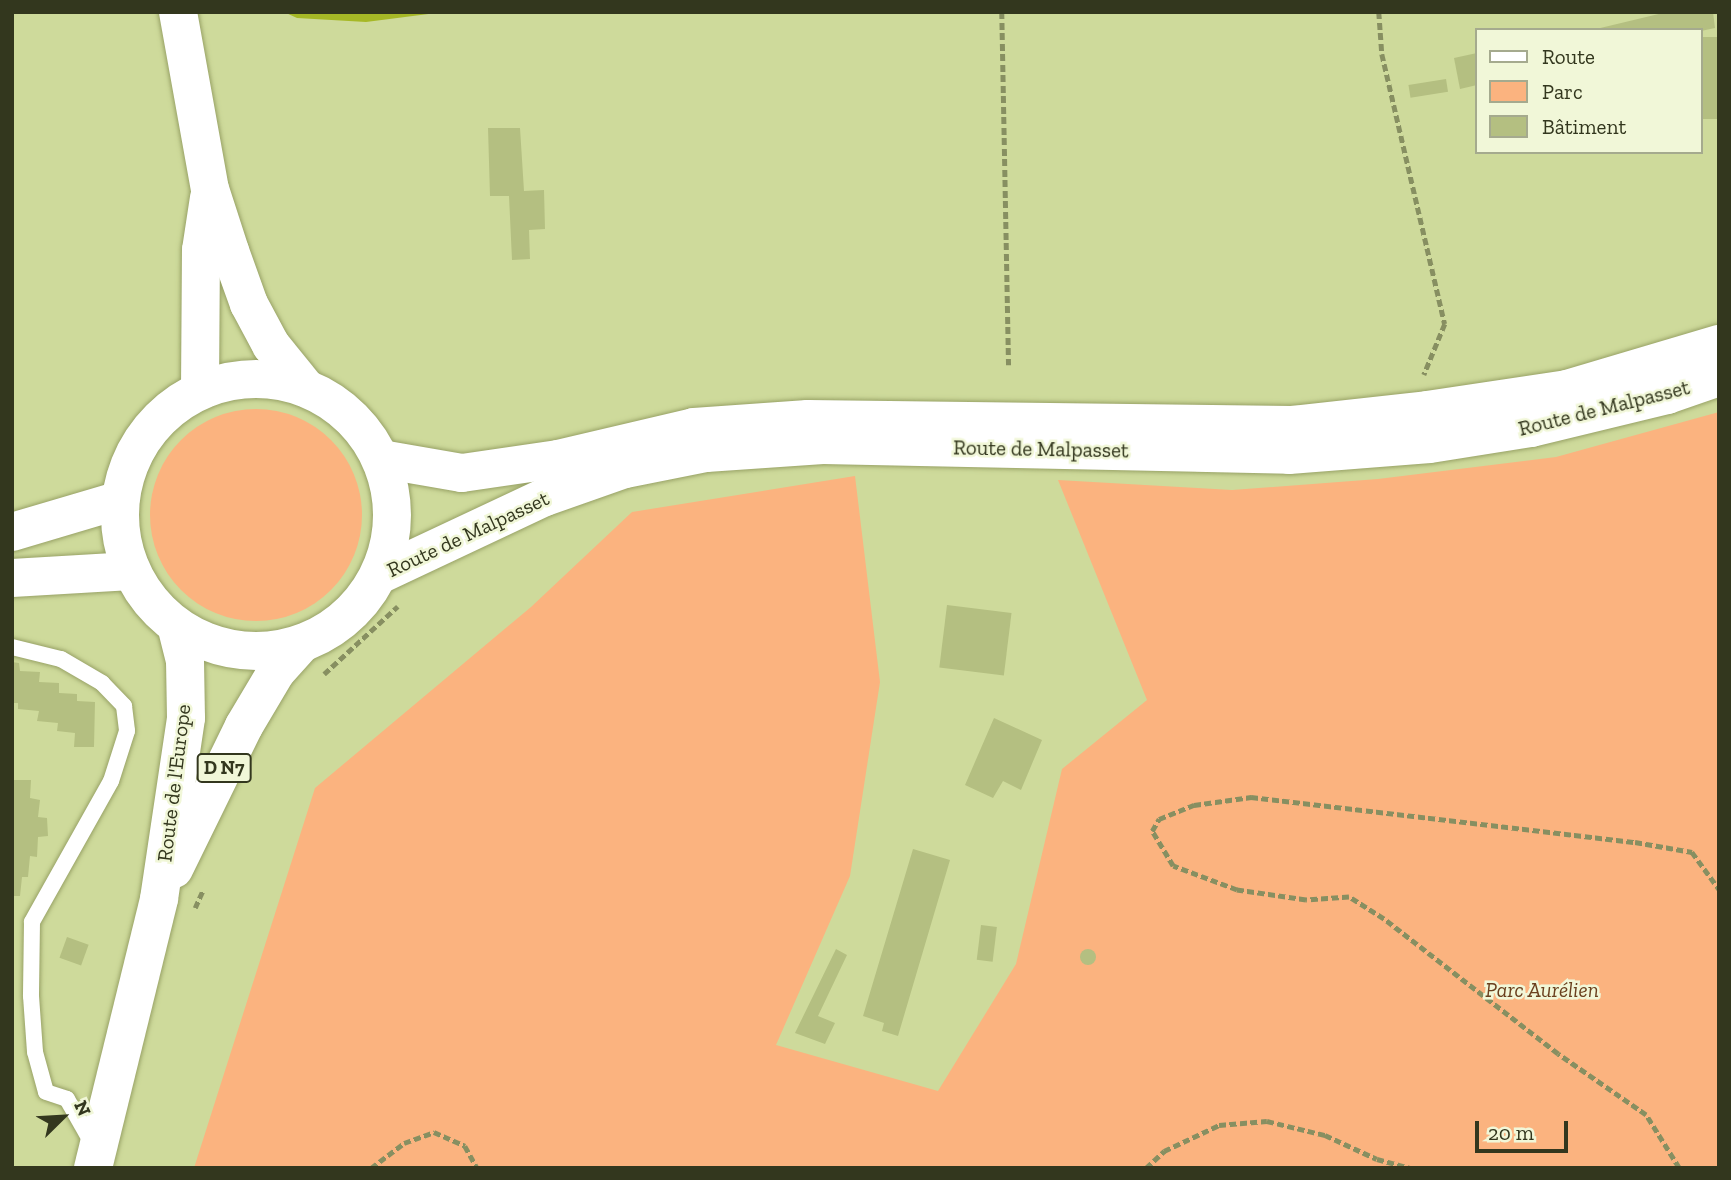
<!DOCTYPE html>
<html>
<head>
<meta charset="utf-8">
<style>
	body { margin:0 }
	#map { position:relative; width:1731px; height:1180px; overflow:hidden; background:#ceda9b; font-family:"Zilla Slab",serif }
	div>[style] { position:absolute }
	.green>* { inset:0; background:#fbb37f }
	.round { border-radius:50% }
	.water>* { inset:0; background:#a6b826 }
	.building>* { inset:0; background:#b4bf81; transform-origin:0 0 }
	.path>* { height:4.5px; margin-top:-2.25px; transform-origin:0; background:repeating-linear-gradient(90deg,#878f61 0 7px,transparent 0 10.5px) }
	.roads { filter:drop-shadow(0 0 2px #98a266) drop-shadow(0 0 2px #98a266) }
	.lane>* { height:16px; margin:-8px; padding:0 8px; transform-origin:8px; border-radius:8px; background:#fff }
	.secondary>* { height:38px; margin:-19px; padding:0 19px; transform-origin:19px; border-radius:19px; background:#fff }
	.primary>* { height:38px; margin:-19px; padding:0 19px; transform-origin:19px; border-radius:19px; background:#fff }
	.primary>.ring { margin:-19px; padding:0; box-sizing:content-box; background:none; border:38px solid #fff; border-radius:50% }
	span { translate:-50% -50%; white-space:nowrap; text-align:center; line-height:1.15; -webkit-text-stroke:5px #f1f7d8; paint-order:stroke }
	.shield-label span { padding:2px 5px; background:#f1f7d8; border:2px solid; border-radius:5px; -webkit-text-stroke-width:0 }
	.shield-label { font-size:19px; color:#33371e; font-weight:700 }
	.street-label { font-size:21px; color:#33371e }
	.park-label { font-size:21px; color:#6b401e; font-style:italic }
	.frame { position:absolute; inset:0; border:14px solid #33371e; pointer-events:none }
	.legend { position:absolute; left:1475px; top:28px; width:228px; height:126px; box-sizing:border-box; background:#f1f7d8; border:2px solid #a5aa8e; margin:0; padding:9px 12px; list-style:none; font-size:21px; color:#33371e }
	.legend li { display:flex; align-items:center; gap:14px; height:35px }
	.legend b { width:35px; border:2px solid #a5aa8e }
	.north { position:absolute; left:28px; top:1082px; width:70px; height:70px; -webkit-text-stroke:5px #f1f7d8; paint-order:stroke; rotate:66deg; font-size:19px; font-weight:700; line-height:28px; text-align:center; color:#33371e }
	.north::after { content:''; display:block; margin:auto; width:24px; height:32px; background:#33371e; clip-path:polygon(50% 0,100% 100%,50% 72%,0 100%) }
	.scale { position:absolute; left:1475px; top:1121px; width:93px; height:32px; box-sizing:border-box; border:4px solid #33371e; border-top:0; padding-left:9px; font-size:21px; line-height:24px; white-space:nowrap; color:#33371e; -webkit-text-stroke:5px #f1f7d8; paint-order:stroke }
</style>
</head>
<body>
<div id="map">
	<div class="green">
		<div class="round" style="left:150px;top:409px;width:212px;height:212px"></div>
		<div style="clip-path:polygon(1719px 412px,1719px 1168px,194px 1168px,315px 788px,531px 607px,632px 512px,855px 476px,880px 682px,850px 876px,776px 1045px,938px 1091px,1016px 964px,1062px 769px,1147px 700px,1058px 480px,1232px 490px,1378px 479px,1556px 457px)"></div>
	</div>
	<div class="water">
		<div style="clip-path:polygon(284px 12px,444px 12px,366px 22px,297px 18px)"></div>
	</div>
	<div class="building">
		<div style="clip-path:polygon(1667px 12px,1713px 12px,1715px 28px,1701px 31px,1592px 30px)"></div>
		<div style="left:1719px;top:37px;width:82px;height:18px;rotate:90deg"></div>
		<div style="clip-path:polygon(1477px 53px,1477px 85px,1460px 89px,1454px 58px)"></div>
		<div style="left:1446px;top:79px;width:13px;height:38px;rotate:81deg"></div>
		<div style="clip-path:polygon(488px 128px,520px 128px,524px 191px,544px 190px,545px 229px,529px 230px,530px 259px,512px 260px,509px 196px,490px 196px)"></div>
		<div style="left:947px;top:605px;width:65px;height:63px;rotate:7deg"></div>
		<div style="clip-path:polygon(12px 662px,19px 663px,20px 671px,40px 672px,39px 682px,59px 683px,59px 693px,77px 694px,77px 701px,95px 702px,94px 747px,74px 747px,75px 733px,57px 731px,58px 723px,37px 721px,39px 711px,18px 709px,18px 703px,12px 703px)"></div>
		<div style="clip-path:polygon(994px 718px,1042px 740px,1021px 790px,1003px 781px,993px 798px,965px 785px)"></div>
		<div style="clip-path:polygon(12px 780px,31px 780px,30px 798px,40px 800px,38px 817px,47px 818px,48px 836px,38px 837px,37px 857px,30px 856px,28px 877px,22px 877px,20px 896px,12px 896px)"></div>
		<div style="clip-path:polygon(913px 849px,950px 860px,898px 1036px,882px 1031px,884px 1023px,863px 1016px)"></div>
		<div style="left:981px;top:925px;width:16px;height:35px;rotate:7deg"></div>
		<div style="left:67px;top:937px;width:23px;height:22px;rotate:20deg"></div>
		<div style="clip-path:polygon(836px 949px,847px 955px,818px 1016px,835px 1023px,825px 1044px,795px 1033px)"></div>
		<div class="round" style="left:1080px;top:949px;width:16px;height:16px"></div>
	</div>
	<div class="path">
		<div style="left:1002px;top:12px;width:353px;rotate:88.9deg"></div>
		<div style="left:1379px;top:12px;width:42px;rotate:85.9deg"></div>
		<div style="left:1382px;top:54px;width:277px;rotate:76.9deg"></div>
		<div style="left:1445px;top:324px;width:55px;rotate:112.4deg"></div>
		<div style="left:324px;top:674px;width:100px;rotate:-42.6deg"></div>
		<div style="left:195px;top:908px;width:20px;rotate:-66deg"></div>
		<div style="left:371px;top:1168px;width:41px;rotate:-37.1deg"></div>
		<div style="left:404px;top:1143px;width:32px;rotate:-20deg"></div>
		<div style="left:434px;top:1132px;width:34px;rotate:24deg"></div>
		<div style="left:465px;top:1146px;width:25px;rotate:61deg"></div>
		<div style="left:1146px;top:1168px;width:25px;rotate:-43deg"></div>
		<div style="left:1164px;top:1151px;width:61px;rotate:-25.3deg"></div>
		<div style="left:1219px;top:1125px;width:48px;rotate:-4.8deg"></div>
		<div style="left:1267px;top:1121px;width:60px;rotate:13.6deg"></div>
		<div style="left:1325px;top:1135px;width:57px;rotate:24.8deg"></div>
		<div style="left:1377px;top:1159px;width:34px;rotate:15deg"></div>
		<div style="left:1679px;top:1168px;width:62px;rotate:-121.9deg"></div>
		<div style="left:1646px;top:1115px;width:107px;rotate:-145.3deg"></div>
		<div style="left:1558px;top:1054px;width:220px;rotate:-142.2deg"></div>
		<div style="left:1384px;top:919px;width:41px;rotate:-147.8deg"></div>
		<div style="left:1349px;top:897px;width:43px;rotate:176deg"></div>
		<div style="left:1306px;top:900px;width:70px;rotate:-171.8deg"></div>
		<div style="left:1237px;top:890px;width:68px;rotate:-159.4deg"></div>
		<div style="left:1173px;top:866px;width:41px;rotate:-121deg"></div>
		<div style="left:1152px;top:831px;width:14px;rotate:-60deg"></div>
		<div style="left:1159px;top:819px;width:38px;rotate:-22deg"></div>
		<div style="left:1194px;top:805px;width:58px;rotate:-8deg"></div>
		<div style="left:1251px;top:797px;width:387px;rotate:6.7deg"></div>
		<div style="left:1635px;top:842px;width:58px;rotate:10deg"></div>
		<div style="left:1692px;top:852px;width:46px;rotate:53.9deg"></div>
	</div>
	<div class="roads">
		<div class="lane">
			<div style="left:12px;top:647px;width:50px;rotate:13.8deg"></div>
			<div style="left:61px;top:659px;width:48px;rotate:30.3deg"></div>
			<div style="left:102px;top:683px;width:32px;rotate:46deg"></div>
			<div style="left:124px;top:706px;width:25px;rotate:83deg"></div>
			<div style="left:127px;top:731px;width:52px;rotate:107.7deg"></div>
			<div style="left:111px;top:781px;width:162px;rotate:119.3deg"></div>
			<div style="left:32px;top:922px;width:74px;rotate:90.8deg"></div>
			<div style="left:31px;top:996px;width:56px;rotate:85.9deg"></div>
			<div style="left:35px;top:1052px;width:41px;rotate:74.6deg"></div>
			<div style="left:46px;top:1092px;width:22px;rotate:18deg"></div>
			<div style="left:67px;top:1099px;width:51px;rotate:60.4deg"></div>
		</div>
		<div class="secondary">
			<div style="left:178px;top:12px;width:180px;rotate:79.8deg"></div>
			<div style="left:210px;top:189px;width:65px;rotate:72.1deg"></div>
			<div style="left:230px;top:251px;width:56px;rotate:70.3deg"></div>
			<div style="left:249px;top:304px;width:47px;rotate:61.8deg"></div>
			<div style="left:271px;top:345px;width:54px;rotate:51deg"></div>
			<div style="left:200px;top:390px;width:140px;rotate:-89.6deg"></div>
			<div style="left:201px;top:250px;width:53px;rotate:-81.3deg"></div>
			<div style="left:381px;top:459px;width:82px;rotate:9.8deg"></div>
			<div style="left:462px;top:473px;width:97px;rotate:-8.3deg"></div>
			<div style="left:558px;top:459px;width:140px;rotate:-13.2deg"></div>
			<div style="left:694px;top:427px;width:114px;rotate:-4deg"></div>
			<div style="left:808px;top:419px;width:484px;rotate:0.7deg"></div>
			<div style="left:1292px;top:425px;width:136px;rotate:-6.3deg"></div>
			<div style="left:1427px;top:410px;width:142px;rotate:-8.5deg"></div>
			<div style="left:1567px;top:389px;width:159px;rotate:-16.5deg"></div>
			<div style="left:379px;top:575px;width:183px;rotate:-25.2deg"></div>
			<div style="left:545px;top:497px;width:85px;rotate:-19.3deg"></div>
			<div style="left:625px;top:469px;width:83px;rotate:-11.2deg"></div>
			<div style="left:706px;top:453px;width:117px;rotate:-3.9deg"></div>
			<div style="left:823px;top:445px;width:466px;rotate:1.2deg"></div>
			<div style="left:1289px;top:455px;width:141px;rotate:-4.5deg"></div>
			<div style="left:1430px;top:444px;width:102px;rotate:-9deg"></div>
			<div style="left:1531px;top:428px;width:140px;rotate:-13.6deg"></div>
			<div style="left:1667px;top:395px;width:55px;rotate:-19.1deg"></div>
		</div>
		<div class="primary">
			<div class="ring" style="left:120px;top:379px;width:234px;height:234px"></div>
			<div style="left:12px;top:532px;width:113px;rotate:-16.5deg"></div>
			<div style="left:12px;top:578px;width:119px;rotate:-3.4deg"></div>
			<div style="left:174px;top:869px;width:159px;rotate:-63.9deg"></div>
			<div style="left:244px;top:726px;width:63px;rotate:-59.3deg"></div>
			<div style="left:276px;top:672px;width:38px;rotate:-48deg"></div>
			<div style="left:93px;top:1168px;width:277px;rotate:-76.2deg"></div>
			<div style="left:159px;top:899px;width:183px;rotate:-81.5deg"></div>
			<div style="left:186px;top:718px;width:57px;rotate:-91deg"></div>
			<div style="left:185px;top:661px;width:36px;rotate:-104deg"></div>
		</div>
	</div>
	<div class="shield-label">
		<span style="left:224px;top:768px">D N7</span>
	</div>
	<div class="street-label">
		<span style="left:1604px;top:408px;rotate:-14deg">Route de Malpasset</span>
		<span style="left:1041px;top:449px;rotate:1deg">Route de Malpasset</span>
		<span style="left:468px;top:534px;rotate:-25deg">Route de Malpasset</span>
		<span style="left:174px;top:783px;rotate:-83deg">Route de l'Europe</span>
	</div>
	<div class="park-label">
		<span style="left:1542px;top:990px">Parc Aurélien</span>
	</div>
	<div class="frame"></div>
	<ul class="legend">
	<li><b style="height:9px;background:#fff"></b>Route</li>
	<li><b style="height:19px;background:#fbb37f"></b>Parc</li>
	<li><b style="height:19px;background:#b4bf81"></b>Bâtiment</li>
	</ul>
	<div class="north">N</div>
	<div class="scale">20 m</div>
</div>
</body>
</html>
